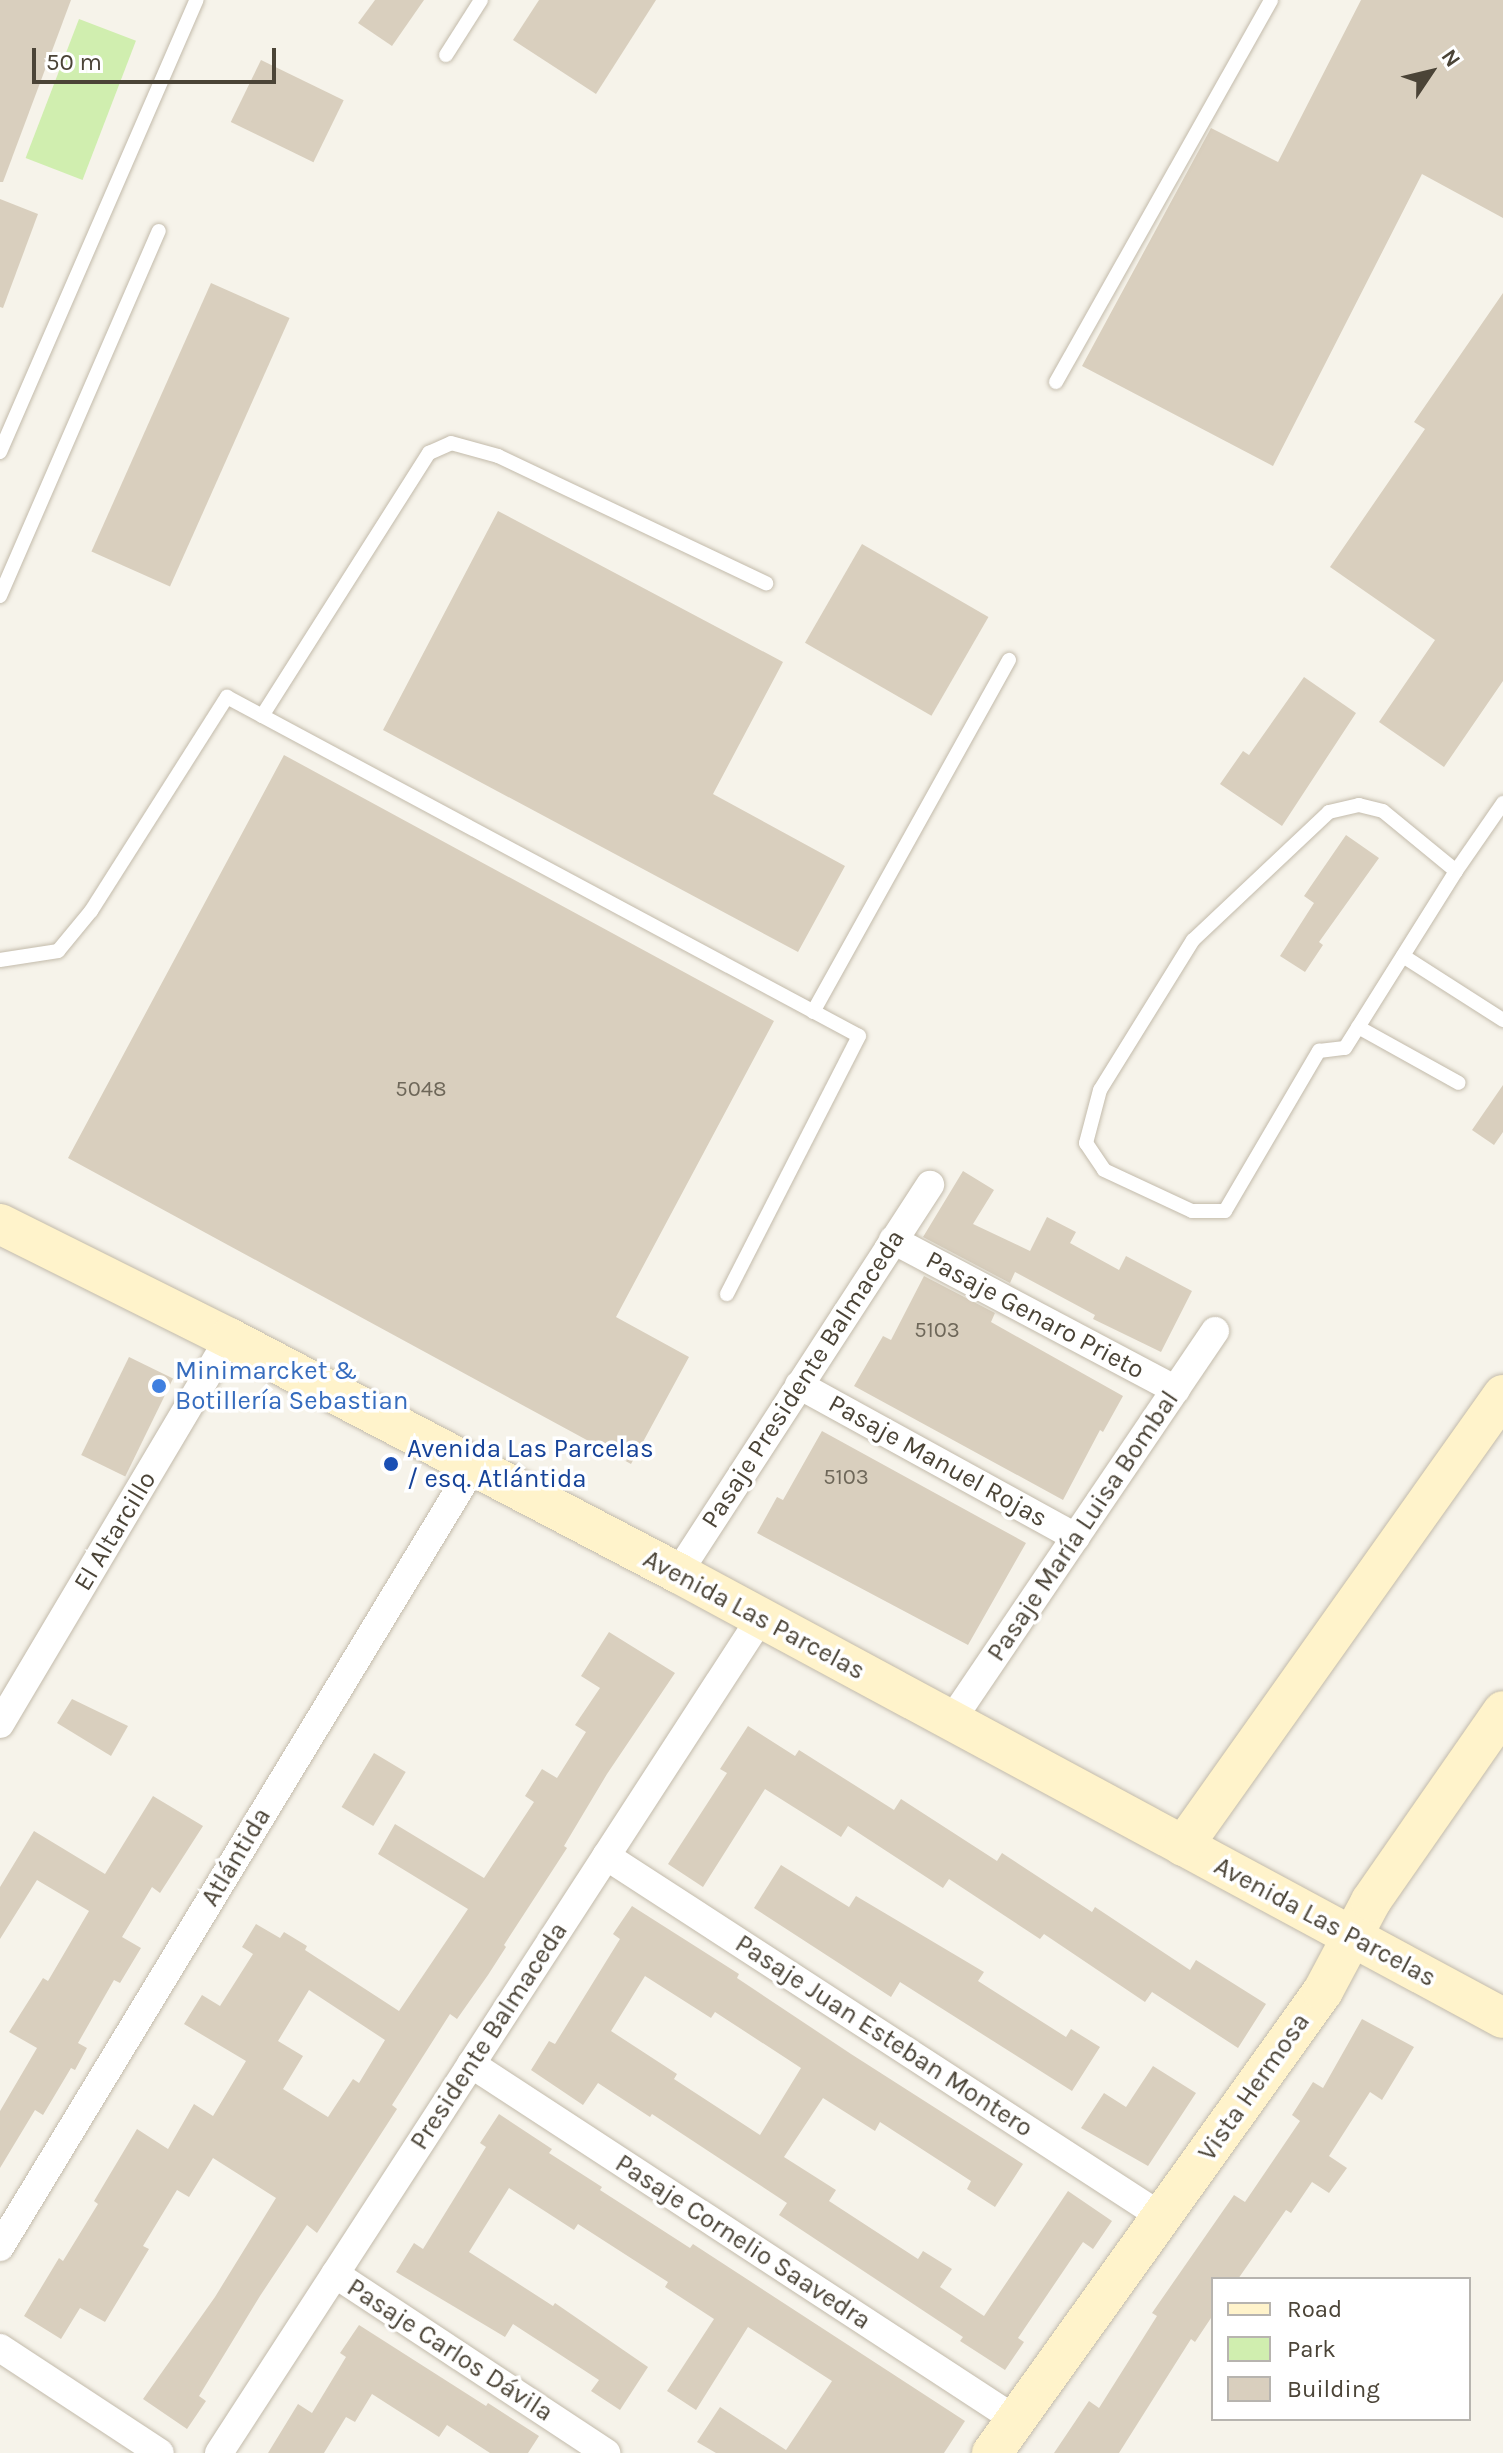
<!DOCTYPE html>
<html>
<head>
<meta charset="utf-8">
<style>
	body { margin:0 }
	#map { position:relative; width:1503px; height:2453px; overflow:hidden; background:#f6f3ea; font-family:Karla,sans-serif }
	div>[style] { position:absolute }
	.green>* { inset:0; background:#d0eeaf; transform-origin:0 0 }
	.building>* { inset:0; background:#d9cfbe; transform-origin:0 0 }
	.roads { filter:drop-shadow(0 0 2px #c3bbab) drop-shadow(0 0 2px #c3bbab) }
	.lane>* { height:14px; margin:-7px; padding:0 7px; transform-origin:7px; border-radius:7px; background:#fff }
	.street>* { height:28px; margin:-14px; padding:0 14px; transform-origin:14px; border-radius:14px; background:#fff }
	.secondary>* { height:40px; margin:-20px; padding:0 20px; transform-origin:20px; border-radius:20px; background:#fff3cb }
	.dots>* { width:22px; height:22px; translate:-50% -50%; box-sizing:border-box; border:4px solid #fff; border-radius:50% }
	span { translate:-50% -50%; white-space:nowrap; text-align:center; line-height:1.15; -webkit-text-stroke:7px #fff; paint-order:stroke }
	.number-label { font-size:22px; color:#6e6759 }
	.number-label span { -webkit-text-stroke-width:0 }
	.street-label { font-size:26px; color:#4b4437 }
	.shop-label { font-size:26px; color:#366cbe }
	.left { translate:0 -50%; text-align:left }
	.transit-label { font-size:26px; color:#164399 }
	.legend { position:absolute; left:1211px; top:2277px; width:260px; height:144px; box-sizing:border-box; background:#fff; border:2px solid #b7b4af; margin:0; padding:10px 14px; list-style:none; font-size:24px; color:#4b4437 }
	.legend li { display:flex; align-items:center; gap:16px; height:40px }
	.legend b { width:40px; border:2px solid #b7b4af }
	.north { position:absolute; left:1391px; top:32px; width:80px; height:80px; -webkit-text-stroke:6px #fff; paint-order:stroke; rotate:55deg; font-size:22px; font-weight:700; line-height:32px; text-align:center; color:#4b4437 }
	.north::after { content:''; display:block; margin:auto; width:28px; height:36px; background:#4b4437; clip-path:polygon(50% 0,100% 100%,50% 72%,0 100%) }
	.scale { position:absolute; left:32px; top:48px; width:244px; height:36px; box-sizing:border-box; border:4px solid #4b4437; border-top:0; padding-left:10px; font-size:24px; line-height:28px; white-space:nowrap; color:#4b4437; -webkit-text-stroke:6px #fff; paint-order:stroke }
</style>
</head>
<body>
<div id="map">
	<div class="green">
		<div style="left:79px;top:19px;width:61px;height:149px;rotate:21deg"></div>
	</div>
	<div class="building">
		<div style="clip-path:polygon(0 0,71px 0,3px 182px,0 182px)"></div>
		<div style="clip-path:polygon(375px 0,424px 0,392px 46px,358px 23px)"></div>
		<div style="clip-path:polygon(539px 0,656px 0,596px 94px,513px 40px)"></div>
		<div style="clip-path:polygon(1361px 0,1503px 0,1503px 218px,1422px 174px,1273px 466px,1082px 366px,1211px 128px,1278px 162px)"></div>
		<div style="left:261px;top:60px;width:92px;height:69px;rotate:26deg"></div>
		<div style="clip-path:polygon(0 199px,38px 214px,3px 308px,0 307px)"></div>
		<div style="left:211px;top:283px;width:86px;height:294px;rotate:24deg"></div>
		<div style="clip-path:polygon(1503px 293px,1503px 681px,1444px 767px,1379px 722px,1435px 640px,1330px 567px,1425px 429px,1414px 422px)"></div>
		<div style="clip-path:polygon(498px 511px,783px 662px,713px 794px,845px 866px,798px 952px,383px 730px)"></div>
		<div style="left:862px;top:544px;width:146px;height:114px;rotate:30deg"></div>
		<div style="clip-path:polygon(1304px 677px,1356px 713px,1282px 826px,1220px 784px,1243px 751px,1249px 755px)"></div>
		<div style="clip-path:polygon(284px 755px,774px 1021px,616px 1317px,689px 1357px,631px 1464px,68px 1158px)"></div>
		<div style="clip-path:polygon(1346px 835px,1379px 858px,1319px 942px,1323px 945px,1305px 972px,1280px 956px,1314px 903px,1304px 896px)"></div>
		<div style="clip-path:polygon(1503px 1085px,1503px 1132px,1494px 1145px,1472px 1130px)"></div>
		<div style="clip-path:polygon(963px 1171px,994px 1190px,973px 1224px,1030px 1251px,1047px 1217px,1076px 1232px,1070px 1243px,1119px 1270px,1126px 1256px,1192px 1291px,1161px 1352px,1093px 1319px,1095px 1315px,1015px 1272px,1010px 1283px,923px 1237px)"></div>
		<div style="clip-path:polygon(924px 1276px,995px 1313px,991px 1322px,1123px 1396px,1103px 1432px,1100px 1430px,1063px 1500px,854px 1386px,883px 1336px,891px 1340px)"></div>
		<div style="left:129px;top:1357px;width:49px;height:109px;rotate:26deg"></div>
		<div style="clip-path:polygon(822px 1431px,1026px 1543px,968px 1645px,757px 1533px,777px 1497px,783px 1500px)"></div>
		<div style="clip-path:polygon(evenodd,609px 1632px,675px 1673px,607px 1774px,564px 1846px,567px 1848px,504px 1945px,506px 1947px,488px 1975px,457px 2019px,450px 2014px,392px 2105px,397px 2109px,317px 2233px,307px 2225px,260px 2296px,199px 2396px,206px 2401px,187px 2429px,143px 2399px,215px 2297px,276px 2198px,213px 2158px,189px 2197px,177px 2190px,143px 2246px,149px 2249px,105px 2322px,80px 2308px,61px 2339px,24px 2316px,59px 2258px,63px 2261px,98px 2204px,94px 2201px,137px 2129px,168px 2149px,194px 2104px,213px 2116px,246px 2061px,184px 2024px,202px 1995px,220px 2006px,253px 1954px,242px 1947px,256px 1924px,280px 1938px,284px 1932px,307px 1946px,305px 1950px,399px 2011px,468px 1909px,378px 1854px,395px 1824px,484px 1878px,534px 1802px,525px 1796px,542px 1769px,557px 1778px,586px 1732px,575px 1725px,600px 1688px,581px 1676px,609px 1632px,309px 1990px,385px 2040px,359px 2083px,353px 2079px,328px 2117px,283px 2089px,303px 2056px,278px 2041px,309px 1990px)"></div>
		<div style="clip-path:polygon(72px 1699px,128px 1726px,111px 1756px,57px 1723px)"></div>
		<div style="clip-path:polygon(748px 1726px,795px 1756px,799px 1750px,894px 1810px,901px 1799px,997px 1861px,1002px 1853px,1092px 1912px,1095px 1907px,1190px 1970px,1196px 1960px,1266px 2004px,1238px 2048px,1152px 1992px,1145px 2002px,1044px 1934px,1040px 1939px,949px 1879px,943px 1888px,848px 1826px,841px 1837px,765px 1789px,703px 1887px,668px 1864px,727px 1773px,720px 1769px)"></div>
		<div style="left:374px;top:1753px;width:37px;height:63px;rotate:31deg"></div>
		<div style="clip-path:polygon(153px 1796px,203px 1826px,160px 1893px,152px 1887px,122px 1937px,141px 1948px,120px 1983px,114px 1980px,78px 2043px,87px 2048px,75px 2070px,71px 2068px,43px 2115px,35px 2110px,0 2168px,0 2111px,37px 2048px,9px 2032px,43px 1978px,48px 1981px,89px 1911px,37px 1880px,0 1939px,0 1887px,34px 1831px,105px 1874px)"></div>
		<div style="clip-path:polygon(781px 1865px,849px 1907px,856px 1896px,984px 1972px,978px 1981px,1066px 2037px,1071px 2029px,1100px 2047px,1072px 2091px,900px 1982px,891px 1997px,754px 1908px)"></div>
		<div style="clip-path:polygon(evenodd,632px 1906px,739px 1974px,737px 1978px,851px 2054px,1023px 2164px,995px 2207px,967px 2189px,971px 2181px,880px 2122px,875px 2131px,823px 2098px,784px 2157px,836px 2190px,829px 2201px,918px 2259px,923px 2251px,952px 2269px,940px 2287px,984px 2316px,1068px 2191px,1112px 2221px,1093px 2249px,1083px 2242px,1018px 2338px,1024px 2342px,1005px 2370px,960px 2341px,963px 2337px,779px 2215px,787px 2203px,652px 2114px,650px 2117px,598px 2083px,583px 2105px,531px 2070px,549px 2041px,555px 2044px,620px 1939px,613px 1934px,632px 1906px,645px 1976px,711px 2018px,715px 2012px,801px 2068px,760px 2135px,674px 2079px,677px 2074px,611px 2031px,645px 1976px)"></div>
		<div style="clip-path:polygon(1362px 2019px,1414px 2047px,1382px 2100px,1370px 2092px,1329px 2156px,1347px 2168px,1329px 2193px,1312px 2182px,1291px 2213px,1286px 2210px,1238px 2279px,1213px 2279px,1213px 2315px,1195px 2342px,1191px 2339px,1119px 2453px,1054px 2453px,1089px 2401px,1099px 2408px,1157px 2316px,1152px 2313px,1234px 2195px,1245px 2202px,1300px 2121px,1292px 2115px,1313px 2082px,1323px 2088px)"></div>
		<div style="clip-path:polygon(1153px 2066px,1196px 2093px,1148px 2166px,1081px 2128px,1104px 2093px,1126px 2107px)"></div>
		<div style="clip-path:polygon(499px 2114px,552px 2149px,549px 2153px,602px 2187px,600px 2190px,690px 2248px,693px 2244px,965px 2421px,944px 2453px,716px 2453px,697px 2442px,720px 2407px,786px 2450px,832px 2381px,748px 2327px,696px 2410px,667px 2391px,714px 2319px,665px 2287px,668px 2282px,578px 2224px,574px 2230px,509px 2188px,469px 2252px,553px 2306px,555px 2303px,648px 2367px,620px 2410px,591px 2391px,599px 2380px,513px 2324px,505px 2337px,396px 2272px,414px 2243px,423px 2249px,486px 2147px,480px 2143px)"></div>
		<div style="clip-path:polygon(359px 2325px,486px 2406px,488px 2403px,539px 2436px,528px 2453px,490px 2453px,447px 2425px,439px 2437px,372px 2394px,355px 2422px,346px 2417px,324px 2453px,268px 2453px,298px 2404px,312px 2413px,346px 2357px,340px 2353px)"></div>
	</div>
	<div class="roads">
		<div class="lane">
			<div style="left:446px;top:55px;width:65px;rotate:-57.5deg"></div>
			<div style="left:1056px;top:382px;width:438px;rotate:-60.6deg"></div>
			<div style="left:0;top:452px;width:493px;rotate:-66.5deg"></div>
			<div style="left:0;top:596px;width:398px;rotate:-66.5deg"></div>
			<div style="left:262px;top:716px;width:312px;rotate:-57.6deg"></div>
			<div style="left:429px;top:453px;width:24px;rotate:-24deg"></div>
			<div style="left:451px;top:443px;width:49px;rotate:15.5deg"></div>
			<div style="left:498px;top:456px;width:297px;rotate:25.4deg"></div>
			<div style="left:1456px;top:871px;width:94px;rotate:-140.6deg"></div>
			<div style="left:1383px;top:811px;width:25px;rotate:-166deg"></div>
			<div style="left:1359px;top:805px;width:31px;rotate:167deg"></div>
			<div style="left:1329px;top:812px;width:187px;rotate:136.7deg"></div>
			<div style="left:1193px;top:940px;width:176px;rotate:121.8deg"></div>
			<div style="left:1100px;top:1090px;width:55px;rotate:104.8deg"></div>
			<div style="left:1086px;top:1143px;width:32px;rotate:56deg"></div>
			<div style="left:1104px;top:1170px;width:97px;rotate:25deg"></div>
			<div style="left:1192px;top:1211px;width:33px"></div>
			<div style="left:1225px;top:1211px;width:186px;rotate:-59.6deg"></div>
			<div style="left:1319px;top:1051px;width:26px;rotate:-7deg"></div>
			<div style="left:1345px;top:1048px;width:209px;rotate:-57.9deg"></div>
			<div style="left:1456px;top:871px;width:83px;rotate:-55.3deg"></div>
			<div style="left:1403px;top:956px;width:119px;rotate:32.6deg"></div>
			<div style="left:0;top:960px;width:59px;rotate:-8.8deg"></div>
			<div style="left:58px;top:951px;width:52px;rotate:-50.5deg"></div>
			<div style="left:91px;top:911px;width:254px;rotate:-57.6deg"></div>
			<div style="left:227px;top:697px;width:717px;rotate:28.21deg"></div>
			<div style="left:859px;top:1036px;width:290px;rotate:117.1deg"></div>
			<div style="left:813px;top:1012px;width:403px;rotate:-60.9deg"></div>
			<div style="left:1358px;top:1027px;width:115px;rotate:29deg"></div>
		</div>
		<div class="street">
			<div style="left:893px;top:1240px;width:320px;rotate:27.9deg"></div>
			<div style="left:799px;top:1385px;width:316px;rotate:28.8deg"></div>
			<div style="left:678px;top:1573px;width:463px;rotate:-57deg"></div>
			<div style="left:951px;top:1721px;width:471px;rotate:-55.9deg"></div>
			<div style="left:0;top:1724px;width:449px;rotate:-59.3deg"></div>
			<div style="left:606px;top:1856px;width:663px;rotate:32.99deg"></div>
			<div style="left:471px;top:2064px;width:651px;rotate:33.15deg"></div>
			<div style="left:0;top:2247px;width:912px;rotate:-58.77deg"></div>
			<div style="left:335px;top:2274px;width:325px;rotate:33.4deg"></div>
			<div style="left:0;top:2348px;width:191px;rotate:33.3deg"></div>
			<div style="left:219px;top:2453px;width:994px;rotate:-57.03deg"></div>
		</div>
		<div class="secondary">
			<div style="left:0;top:1224px;width:256px;rotate:26.5deg"></div>
			<div style="left:229px;top:1338px;width:507px;rotate:27.63deg"></div>
			<div style="left:678px;top:1573px;width:937px;rotate:28.34deg"></div>
			<div style="left:1183px;top:1846px;width:553px;rotate:-54.64deg"></div>
			<div style="left:992px;top:2453px;width:568px;rotate:-54.38deg"></div>
			<div style="left:1323px;top:1991px;width:102px;rotate:-61.9deg"></div>
			<div style="left:1371px;top:1901px;width:231px;rotate:-55.2deg"></div>
		</div>
	</div>
	<div class="dots">
		<div style="left:159px;top:1386px;background:#3f7fe0"></div>
		<div style="left:391px;top:1464px;background:#1a4fb4"></div>
	</div>
	<div class="number-label">
		<span style="left:421px;top:1090px">5048</span>
		<span style="left:937px;top:1331px">5103</span>
		<span style="left:846px;top:1478px">5103</span>
	</div>
	<div class="street-label">
		<span style="left:1035px;top:1315px;rotate:28deg">Pasaje Genaro Prieto</span>
		<span style="left:803px;top:1379px;rotate:-57deg">Pasaje Presidente Balmaceda</span>
		<span style="left:938px;top:1461px;rotate:29deg">Pasaje Manuel Rojas</span>
		<span style="left:1083px;top:1526px;rotate:-56deg">Pasaje María Luisa Bombal</span>
		<span style="left:115px;top:1531px;rotate:-59deg">El Altarcillo</span>
		<span style="left:754px;top:1615px;rotate:28deg">Avenida Las Parcelas</span>
		<span style="left:236px;top:1857px;rotate:-59deg">Atlántida</span>
		<span style="left:1325px;top:1922px;rotate:28deg">Avenida Las Parcelas</span>
		<span style="left:489px;top:2036px;rotate:-57deg">Presidente Balmaceda</span>
		<span style="left:884px;top:2036px;rotate:33deg">Pasaje Juan Esteban Montero</span>
		<span style="left:1254px;top:2087px;rotate:-55deg">Vista Hermosa</span>
		<span style="left:743px;top:2242px;rotate:33deg">Pasaje Cornelio Saavedra</span>
		<span style="left:450px;top:2350px;rotate:33deg">Pasaje Carlos Dávila</span>
	</div>
	<div class="shop-label">
		<span class="left" style="left:175px;top:1386px">Minimarcket &amp;<br>Botillería Sebastian</span>
	</div>
	<div class="transit-label">
		<span class="left" style="left:407px;top:1464px">Avenida Las Parcelas<br>/ esq. Atlántida</span>
	</div>
	<ul class="legend">
	<li><b style="height:10px;background:#fff3cb"></b>Road</li>
	<li><b style="height:22px;background:#d0eeaf"></b>Park</li>
	<li><b style="height:22px;background:#d9cfbe"></b>Building</li>
	</ul>
	<div class="north">N</div>
	<div class="scale">50 m</div>
</div>
</body>
</html>
